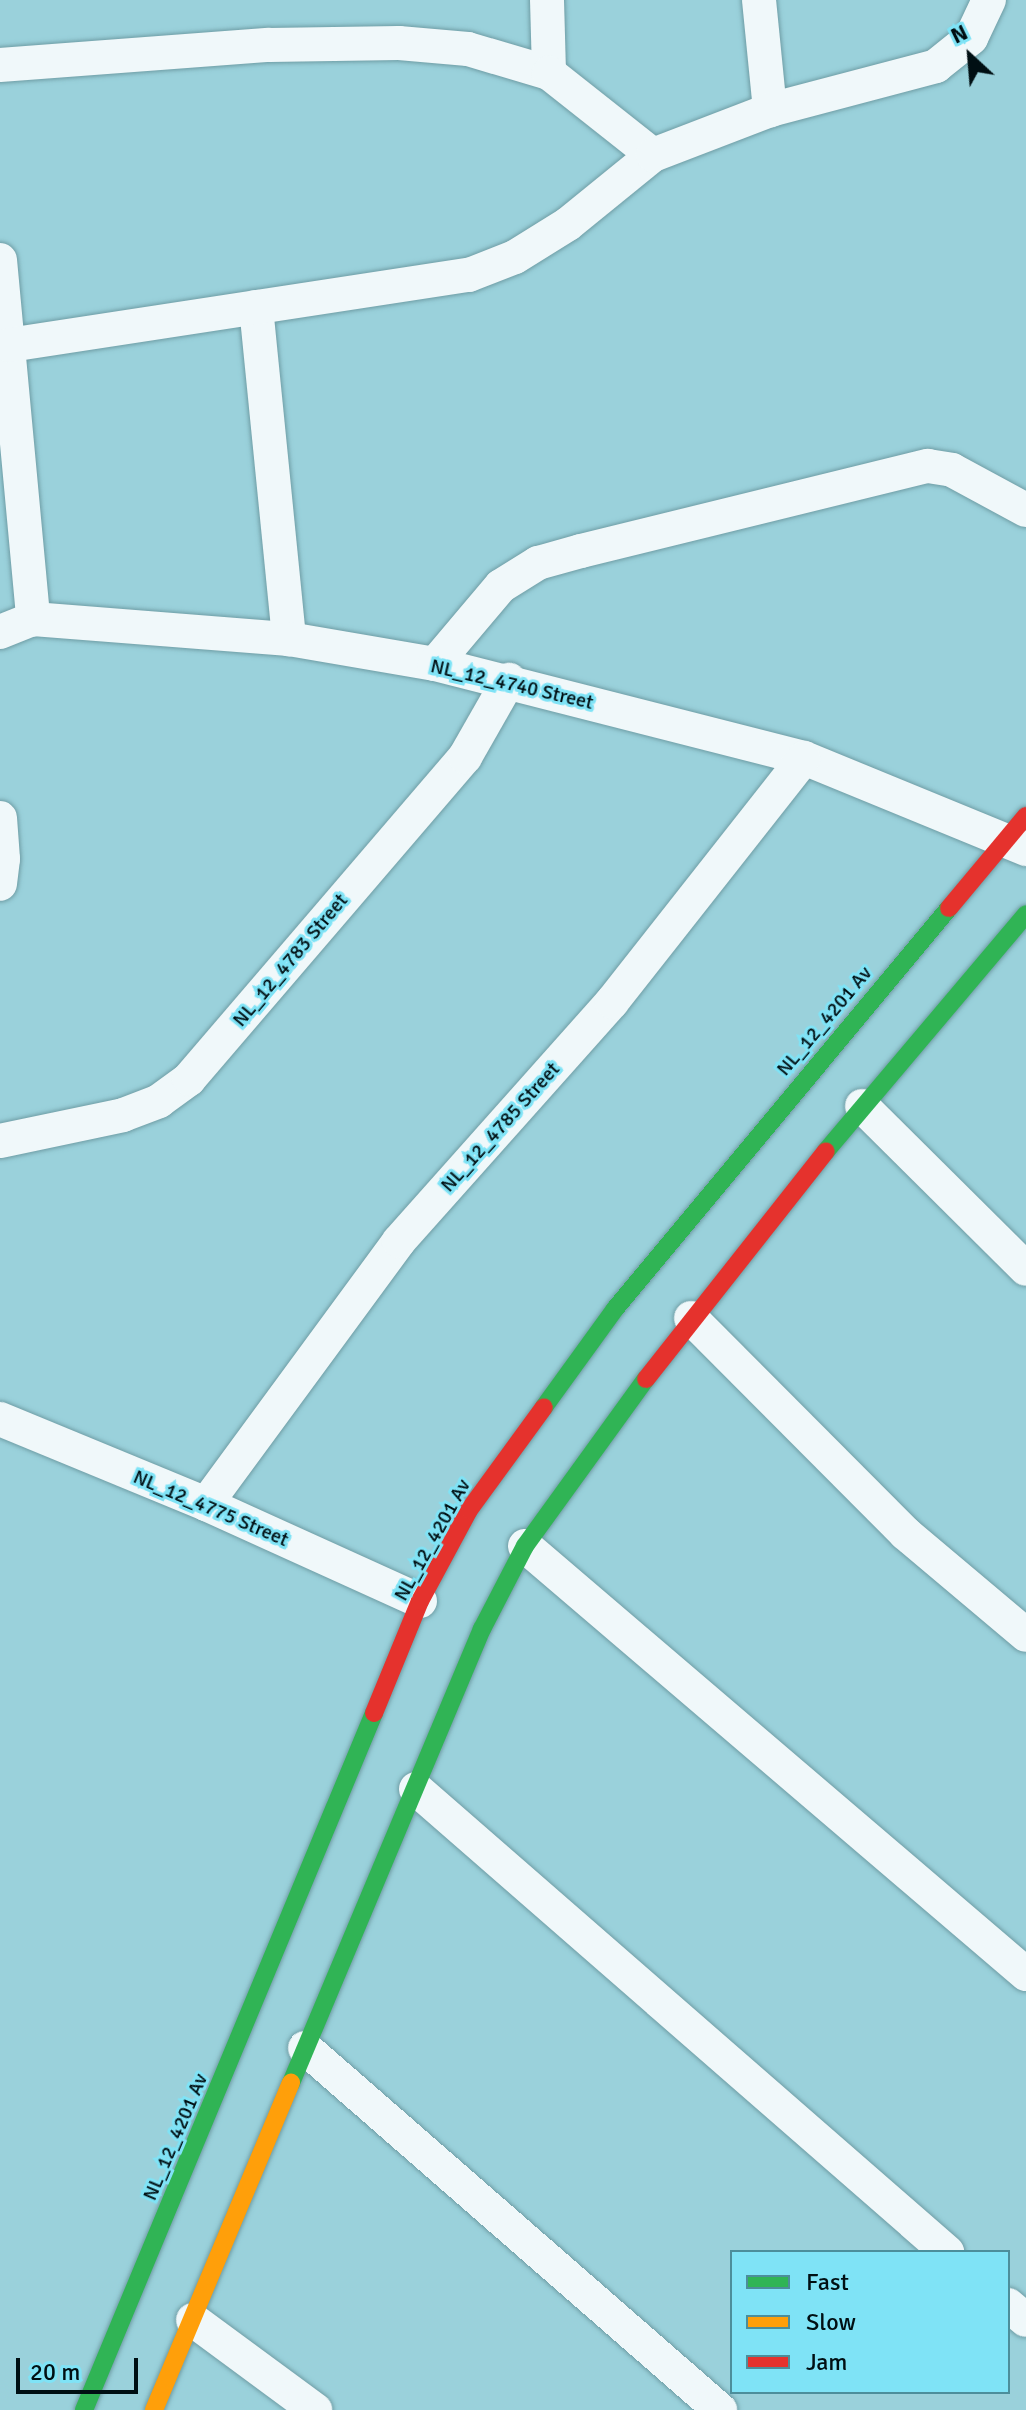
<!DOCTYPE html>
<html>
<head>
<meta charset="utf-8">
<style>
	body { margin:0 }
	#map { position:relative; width:1026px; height:2410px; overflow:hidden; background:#9ad1db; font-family:Signika,sans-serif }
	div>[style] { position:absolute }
	.roads { filter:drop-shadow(0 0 2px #6f9da5) drop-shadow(0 0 2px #6f9da5) }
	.street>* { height:34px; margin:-17px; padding:0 17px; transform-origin:17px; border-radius:17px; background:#f0f8fa }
	.fast>* { height:18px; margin:-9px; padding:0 9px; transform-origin:9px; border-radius:9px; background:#30b455 }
	.slow>* { height:18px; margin:-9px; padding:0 9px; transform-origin:9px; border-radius:9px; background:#ff9f0a }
	.jam>* { height:18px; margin:-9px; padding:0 9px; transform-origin:9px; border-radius:9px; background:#e5322d }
	span { translate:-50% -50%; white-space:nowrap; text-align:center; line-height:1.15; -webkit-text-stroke:6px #7fe3f6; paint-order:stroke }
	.street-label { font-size:20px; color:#000f13 }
	.legend { position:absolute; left:730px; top:2250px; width:280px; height:144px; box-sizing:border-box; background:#7fe3f6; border:2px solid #4c8e9b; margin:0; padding:10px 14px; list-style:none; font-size:24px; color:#000f13 }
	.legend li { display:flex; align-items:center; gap:16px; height:40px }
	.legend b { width:40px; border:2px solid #4c8e9b }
	.north { position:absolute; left:930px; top:16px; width:80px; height:80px; -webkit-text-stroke:6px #7fe3f6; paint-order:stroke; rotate:334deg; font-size:22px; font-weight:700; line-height:32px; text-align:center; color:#000f13 }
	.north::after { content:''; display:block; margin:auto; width:28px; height:36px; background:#000f13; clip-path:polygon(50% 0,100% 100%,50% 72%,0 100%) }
	.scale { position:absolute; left:16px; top:2358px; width:122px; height:36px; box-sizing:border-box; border:4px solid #000f13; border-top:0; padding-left:10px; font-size:24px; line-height:28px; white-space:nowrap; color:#000f13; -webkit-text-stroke:6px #7fe3f6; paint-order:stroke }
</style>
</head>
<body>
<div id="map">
	<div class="roads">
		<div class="street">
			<div style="left:547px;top:0;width:73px;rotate:88.4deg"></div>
			<div style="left:759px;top:0;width:111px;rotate:84.3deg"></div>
			<div style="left:0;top:65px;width:270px;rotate:-4.3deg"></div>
			<div style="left:269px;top:45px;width:130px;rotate:-0.9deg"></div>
			<div style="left:399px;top:43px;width:69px;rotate:5deg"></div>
			<div style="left:468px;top:49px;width:84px;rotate:16.5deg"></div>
			<div style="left:549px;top:73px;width:132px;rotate:38.3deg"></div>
			<div style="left:0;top:260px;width:361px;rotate:84.7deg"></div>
			<div style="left:256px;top:307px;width:334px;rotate:84.3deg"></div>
			<div style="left:9px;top:345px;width:465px;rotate:-8.7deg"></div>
			<div style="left:469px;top:275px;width:49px;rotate:-21.4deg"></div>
			<div style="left:515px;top:257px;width:62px;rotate:-31.9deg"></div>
			<div style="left:568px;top:224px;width:109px;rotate:-39.1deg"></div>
			<div style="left:653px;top:155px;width:125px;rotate:-21deg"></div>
			<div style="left:770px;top:110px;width:172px;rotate:-14.8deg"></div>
			<div style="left:936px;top:66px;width:45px;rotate:-38.7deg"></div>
			<div style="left:971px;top:38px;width:42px;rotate:-64.7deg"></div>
			<div style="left:0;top:632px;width:35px;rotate:-22deg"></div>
			<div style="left:33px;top:619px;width:257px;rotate:4.5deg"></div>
			<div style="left:289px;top:639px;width:148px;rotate:9.7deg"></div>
			<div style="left:435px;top:664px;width:381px;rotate:14.3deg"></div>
			<div style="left:804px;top:758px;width:240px;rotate:22.3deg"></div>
			<div style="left:435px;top:664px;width:102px;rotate:-49.8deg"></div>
			<div style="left:501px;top:586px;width:44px;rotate:-31.9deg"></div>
			<div style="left:538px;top:563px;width:45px;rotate:-15.6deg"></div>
			<div style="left:581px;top:551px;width:357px;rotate:-13.8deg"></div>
			<div style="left:928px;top:466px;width:24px;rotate:9deg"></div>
			<div style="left:952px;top:470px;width:84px;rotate:28.4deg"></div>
			<div style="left:0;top:818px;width:41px;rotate:85.8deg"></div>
			<div style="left:3px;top:859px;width:25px;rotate:97deg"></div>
			<div style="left:862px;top:1106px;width:231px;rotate:44.8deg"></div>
			<div style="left:0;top:1141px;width:126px;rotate:-11.9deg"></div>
			<div style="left:123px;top:1115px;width:39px;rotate:-21deg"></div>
			<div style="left:159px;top:1101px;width:37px;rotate:-36deg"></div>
			<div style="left:189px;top:1079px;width:424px;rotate:-49.4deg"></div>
			<div style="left:465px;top:757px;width:89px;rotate:-60.3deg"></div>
			<div style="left:691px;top:1318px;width:303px;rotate:45.1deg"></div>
			<div style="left:905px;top:1533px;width:158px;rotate:40.1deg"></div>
			<div style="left:0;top:1419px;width:223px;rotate:22.4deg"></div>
			<div style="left:206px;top:1504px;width:235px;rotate:24.4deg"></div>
			<div style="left:206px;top:1504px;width:326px;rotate:-53.7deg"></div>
			<div style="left:399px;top:1241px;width:320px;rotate:-48.3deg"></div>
			<div style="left:612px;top:1002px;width:310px;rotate:-51.8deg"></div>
			<div style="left:525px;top:1546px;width:659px;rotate:40.51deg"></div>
			<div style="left:416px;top:1789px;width:705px;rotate:41.09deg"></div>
			<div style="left:305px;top:2048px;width:551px;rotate:41.1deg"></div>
			<div style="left:1008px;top:2305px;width:23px;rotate:40deg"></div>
			<div style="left:193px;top:2320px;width:152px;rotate:36.4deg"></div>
		</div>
		<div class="fast">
			<div style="left:826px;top:1151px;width:310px;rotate:-49.8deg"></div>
			<div style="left:544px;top:1407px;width:121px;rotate:-54.1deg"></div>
			<div style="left:615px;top:1309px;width:522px;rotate:-50.21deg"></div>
			<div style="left:291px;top:2083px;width:493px;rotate:-67.2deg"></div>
			<div style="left:482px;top:1629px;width:93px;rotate:-62.6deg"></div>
			<div style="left:525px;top:1546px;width:206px;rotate:-54.1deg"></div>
			<div style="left:84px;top:2410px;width:755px;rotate:-67.41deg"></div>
		</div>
		<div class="slow">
			<div style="left:154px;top:2410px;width:355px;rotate:-67.3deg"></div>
		</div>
		<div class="jam">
			<div style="left:949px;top:908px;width:120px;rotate:-50.1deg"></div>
			<div style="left:646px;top:1379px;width:290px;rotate:-51.7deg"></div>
			<div style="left:374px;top:1713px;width:121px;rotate:-67.7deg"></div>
			<div style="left:420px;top:1601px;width:103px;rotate:-61.7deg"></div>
			<div style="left:469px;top:1510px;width:127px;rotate:-53.9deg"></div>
		</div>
	</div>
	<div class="street-label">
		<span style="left:512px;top:684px;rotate:13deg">NL_12_4740 Street</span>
		<span style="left:290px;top:960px;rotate:-50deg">NL_12_4783 Street</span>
		<span style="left:824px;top:1021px;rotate:-50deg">NL_12_4201 Av</span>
		<span style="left:500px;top:1127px;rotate:-48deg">NL_12_4785 Street</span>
		<span style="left:211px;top:1508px;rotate:23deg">NL_12_4775 Street</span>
		<span style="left:432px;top:1540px;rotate:-61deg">NL_12_4201 Av</span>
		<span style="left:175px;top:2137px;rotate:-67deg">NL_12_4201 Av</span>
	</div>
	<ul class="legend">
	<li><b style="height:10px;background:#30b455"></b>Fast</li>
	<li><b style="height:10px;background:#ff9f0a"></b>Slow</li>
	<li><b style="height:10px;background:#e5322d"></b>Jam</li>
	</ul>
	<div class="north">N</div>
	<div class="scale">20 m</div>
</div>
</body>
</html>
